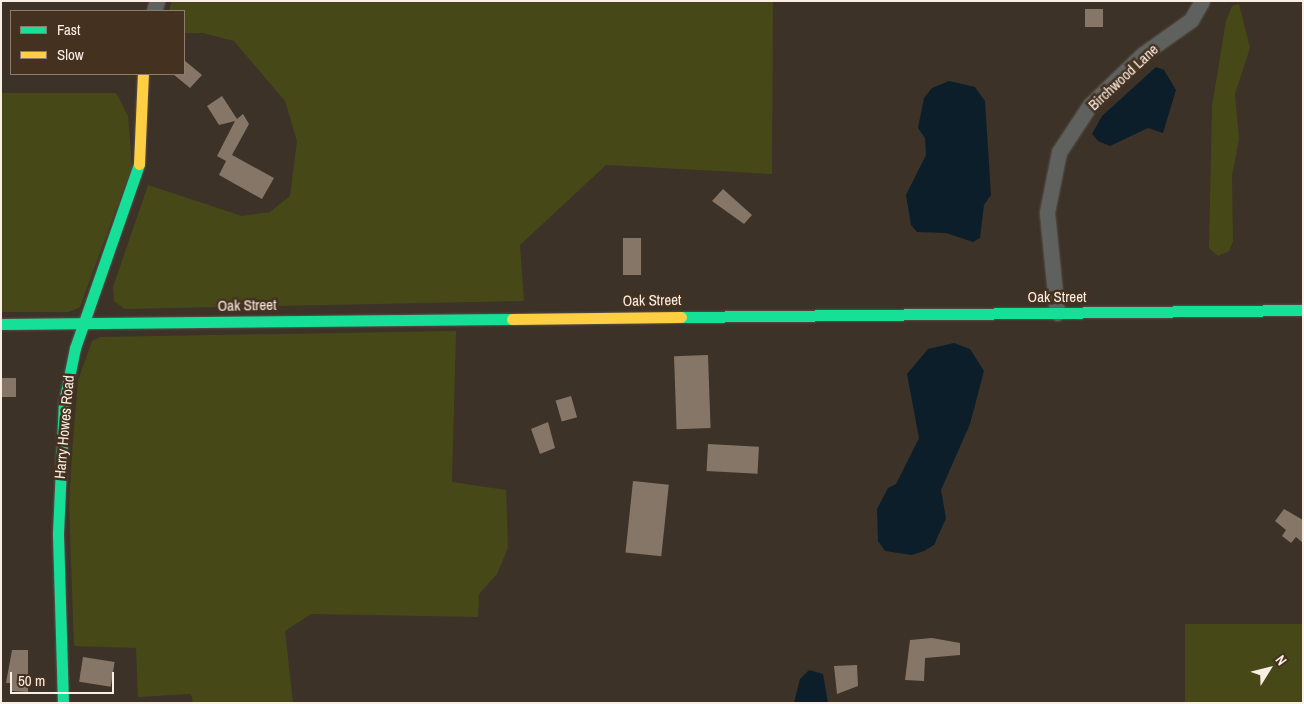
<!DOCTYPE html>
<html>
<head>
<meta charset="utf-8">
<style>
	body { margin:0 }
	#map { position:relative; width:1304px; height:704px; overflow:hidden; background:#3c3228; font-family:"Archivo Narrow",sans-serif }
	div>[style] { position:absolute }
	.green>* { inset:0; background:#464917; transform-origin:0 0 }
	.water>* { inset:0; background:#0c1e2a }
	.building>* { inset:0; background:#867667; transform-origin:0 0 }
	.roads { filter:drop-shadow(0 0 1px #595048) drop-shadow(0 0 1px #595048) }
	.street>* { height:15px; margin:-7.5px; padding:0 7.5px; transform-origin:7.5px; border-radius:7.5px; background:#5f615f }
	.fast>* { height:11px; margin:-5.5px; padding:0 5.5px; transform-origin:5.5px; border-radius:5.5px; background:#16e098 }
	.slow>* { height:11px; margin:-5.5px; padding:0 5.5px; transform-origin:5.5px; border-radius:5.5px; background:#ffcf43 }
	span { translate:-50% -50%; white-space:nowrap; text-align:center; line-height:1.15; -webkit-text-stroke:5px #443120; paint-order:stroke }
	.street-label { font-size:15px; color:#fbeee4 }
	.frame { position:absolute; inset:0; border:2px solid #fbeee4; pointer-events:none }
	.legend { position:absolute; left:10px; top:10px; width:175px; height:65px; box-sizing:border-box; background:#443120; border:1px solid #8d7d6e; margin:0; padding:6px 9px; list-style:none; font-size:15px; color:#fbeee4 }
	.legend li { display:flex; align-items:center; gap:10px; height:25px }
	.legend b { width:25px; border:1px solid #8d7d6e }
	.north { position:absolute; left:1244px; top:644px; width:50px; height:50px; -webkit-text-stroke:4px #443120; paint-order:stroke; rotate:54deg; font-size:14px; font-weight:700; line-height:20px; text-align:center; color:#fbeee4 }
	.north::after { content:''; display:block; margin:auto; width:18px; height:22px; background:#fbeee4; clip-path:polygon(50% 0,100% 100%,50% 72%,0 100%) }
	.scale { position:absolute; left:10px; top:672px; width:104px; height:22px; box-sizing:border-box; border:2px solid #fbeee4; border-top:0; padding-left:6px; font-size:15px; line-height:18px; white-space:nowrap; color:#fbeee4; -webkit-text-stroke:4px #443120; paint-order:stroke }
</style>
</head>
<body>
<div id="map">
	<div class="green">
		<div style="clip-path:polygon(172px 1px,773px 1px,772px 174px,606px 165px,520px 245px,524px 301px,125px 309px,114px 301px,113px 287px,148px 185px,242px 216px,270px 212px,290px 196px,297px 141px,285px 101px,234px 41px,203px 33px,184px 33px,184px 11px,169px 11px)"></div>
		<div style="clip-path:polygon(1239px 4px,1250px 48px,1235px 94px,1239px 139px,1232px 176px,1233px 241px,1229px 251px,1218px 256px,1209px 248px,1212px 106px,1226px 21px,1232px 6px)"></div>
		<div style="clip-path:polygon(1px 93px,116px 93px,128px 116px,132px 166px,80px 307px,69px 312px,1px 312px)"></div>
		<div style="clip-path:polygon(456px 331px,452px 482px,506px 490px,508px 548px,497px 574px,479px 594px,478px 617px,311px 614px,285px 631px,293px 703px,193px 703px,191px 694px,138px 697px,136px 648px,74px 646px,69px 503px,73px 440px,78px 380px,92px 341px,100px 337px)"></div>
		<div style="left:1185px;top:624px;width:118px;height:79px"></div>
	</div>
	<div class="water">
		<div style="clip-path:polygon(1156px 67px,1164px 70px,1176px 90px,1163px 133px,1148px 128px,1110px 146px,1098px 141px,1092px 134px,1102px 116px)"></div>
		<div style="clip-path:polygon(949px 81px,975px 87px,985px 101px,991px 195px,984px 205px,980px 238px,973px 242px,946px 233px,917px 232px,911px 225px,906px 195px,926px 155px,925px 138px,918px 128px,924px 98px,932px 88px)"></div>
		<div style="clip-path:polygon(954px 343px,970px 349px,984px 371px,970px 424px,941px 490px,946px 518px,934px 545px,924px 551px,912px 555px,885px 551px,878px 541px,877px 509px,888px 488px,896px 484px,919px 438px,907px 374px,928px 349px)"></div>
		<div style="clip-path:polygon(809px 670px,823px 674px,828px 703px,794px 703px,800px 679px)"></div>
	</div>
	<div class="building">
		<div style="left:1085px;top:9px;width:18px;height:18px"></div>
		<div style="clip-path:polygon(184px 60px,202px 75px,190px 88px,173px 74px,184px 74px)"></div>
		<div style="clip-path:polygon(222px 96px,237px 119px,243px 114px,249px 124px,232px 155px,274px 178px,262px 199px,219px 175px,226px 161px,217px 156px,235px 121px,219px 125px,207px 106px)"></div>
		<div style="clip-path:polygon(723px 189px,752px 215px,744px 224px,712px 201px)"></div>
		<div style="left:641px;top:238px;width:37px;height:18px;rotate:90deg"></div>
		<div style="left:708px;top:355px;width:73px;height:34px;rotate:88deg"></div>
		<div style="left:1px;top:378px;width:15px;height:19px"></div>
		<div style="left:571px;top:396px;width:22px;height:16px;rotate:74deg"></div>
		<div style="clip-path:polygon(548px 422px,555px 448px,540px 454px,531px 429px)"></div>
		<div style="left:708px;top:444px;width:51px;height:27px;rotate:3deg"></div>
		<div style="left:633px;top:481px;width:36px;height:72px;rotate:6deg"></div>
		<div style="clip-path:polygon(1284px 509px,1303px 520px,1303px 543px,1296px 537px,1291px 543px,1282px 536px,1286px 530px,1275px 521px)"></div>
		<div style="clip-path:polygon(932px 638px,960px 643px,960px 655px,925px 658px,924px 681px,905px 680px,910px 640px)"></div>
		<div style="clip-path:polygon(12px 650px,28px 650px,28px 692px,12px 691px,12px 683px,6px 683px)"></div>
		<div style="left:83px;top:657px;width:32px;height:25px;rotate:9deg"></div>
		<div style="clip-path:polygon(857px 665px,858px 686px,837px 694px,834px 666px)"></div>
	</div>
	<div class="roads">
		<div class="street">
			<div style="left:154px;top:11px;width:10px;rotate:-73deg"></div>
			<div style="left:1057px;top:313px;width:101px;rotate:-95.7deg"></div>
			<div style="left:1047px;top:212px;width:61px;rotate:-78.7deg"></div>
			<div style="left:1059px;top:152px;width:56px;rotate:-56.6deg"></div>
			<div style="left:1090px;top:105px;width:74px;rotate:-43.9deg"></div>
			<div style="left:1143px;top:54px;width:59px;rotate:-35.3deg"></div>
			<div style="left:1191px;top:20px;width:22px;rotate:-60deg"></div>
		</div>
		<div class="fast">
			<div style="left:681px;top:317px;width:622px;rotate:-0.64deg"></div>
			<div style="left:1px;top:324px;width:511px;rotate:-0.56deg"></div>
			<div style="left:63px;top:703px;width:170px;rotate:-91.7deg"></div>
			<div style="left:58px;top:533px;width:131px;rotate:-87.4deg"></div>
			<div style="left:64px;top:402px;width:55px;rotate:-78.5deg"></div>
			<div style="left:75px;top:348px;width:195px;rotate:-70.8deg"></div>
		</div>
		<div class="slow">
			<div style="left:139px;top:164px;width:90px;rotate:-87.5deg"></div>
			<div style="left:512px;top:319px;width:169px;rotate:-0.7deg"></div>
		</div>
	</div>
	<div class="street-label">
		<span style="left:1123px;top:77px;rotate:-43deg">Birchwood Lane</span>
		<span style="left:1057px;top:297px">Oak Street</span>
		<span style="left:652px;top:300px;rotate:-1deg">Oak Street</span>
		<span style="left:247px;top:305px;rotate:-1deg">Oak Street</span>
		<span style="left:64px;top:427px;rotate:-85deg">Harry Howes Road</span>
	</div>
	<div class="frame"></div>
	<ul class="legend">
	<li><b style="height:6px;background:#16e098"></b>Fast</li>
	<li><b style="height:6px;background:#ffcf43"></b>Slow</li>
	</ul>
	<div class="north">N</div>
	<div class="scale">50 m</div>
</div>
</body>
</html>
